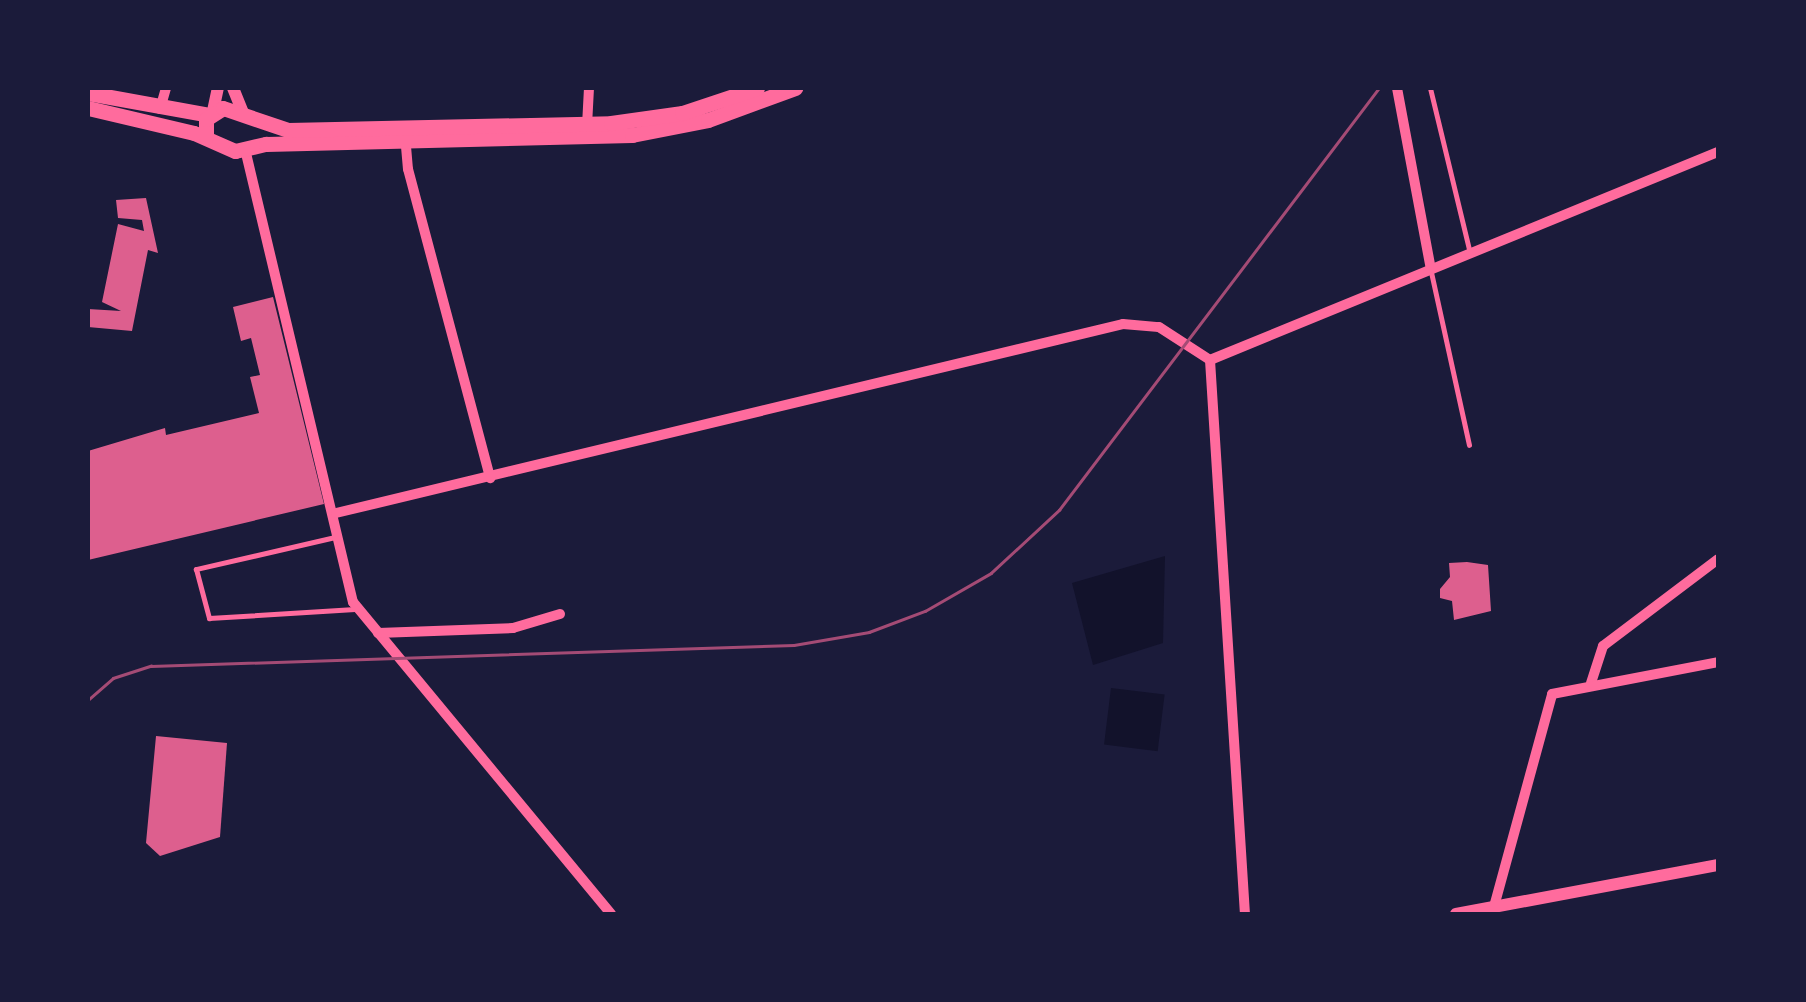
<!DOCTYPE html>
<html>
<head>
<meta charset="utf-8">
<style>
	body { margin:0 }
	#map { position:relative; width:1806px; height:1002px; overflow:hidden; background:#1b1b3a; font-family:Overpass,sans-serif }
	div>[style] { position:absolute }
	.water>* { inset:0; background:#12122b; transform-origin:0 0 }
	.building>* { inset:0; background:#dd5f8e }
	.service>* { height:5px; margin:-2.5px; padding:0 2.5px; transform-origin:2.5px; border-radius:2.5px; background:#ff6b9d }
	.minor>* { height:10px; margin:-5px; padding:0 5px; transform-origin:5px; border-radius:5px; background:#ff6b9d }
	.tertiary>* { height:12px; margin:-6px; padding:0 6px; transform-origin:6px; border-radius:6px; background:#ff6b9d }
	.secondary>* { height:15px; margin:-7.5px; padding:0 7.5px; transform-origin:7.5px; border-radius:7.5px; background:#ff6b9d }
	.tram>* { height:2.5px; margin:-1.25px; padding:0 1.25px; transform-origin:1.25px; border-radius:1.25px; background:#a44b75 }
	span { translate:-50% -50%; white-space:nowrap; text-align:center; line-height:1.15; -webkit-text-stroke:8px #1b1b3a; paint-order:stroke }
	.frame { position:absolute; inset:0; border:90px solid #1b1b3a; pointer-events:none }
</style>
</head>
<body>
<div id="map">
	<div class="water">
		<div style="clip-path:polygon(1165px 556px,1163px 643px,1093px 665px,1072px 583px)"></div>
		<div style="left:1111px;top:688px;width:54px;height:57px;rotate:7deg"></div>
	</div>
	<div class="building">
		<div style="clip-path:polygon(146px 198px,158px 253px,148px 250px,132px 331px,88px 327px,88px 309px,121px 311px,102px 302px,118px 224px,144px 231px,142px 220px,118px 218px,116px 200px)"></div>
		<div style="clip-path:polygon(273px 297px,324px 504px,88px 560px,88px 451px,165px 428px,166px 435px,259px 413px,250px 377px,260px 375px,251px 338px,241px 341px,233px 307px)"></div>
		<div style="clip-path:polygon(1467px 562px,1488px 565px,1491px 611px,1454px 620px,1452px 601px,1440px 598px,1440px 589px,1450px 577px,1449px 563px)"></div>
		<div style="clip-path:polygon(156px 736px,227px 743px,220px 837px,160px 856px,146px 843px)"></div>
	</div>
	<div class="service">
		<div style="left:1430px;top:88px;width:170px;rotate:76.4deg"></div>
		<div style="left:1431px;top:272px;width:177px;rotate:77.6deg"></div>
		<div style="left:335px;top:537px;width:143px;rotate:167deg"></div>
		<div style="left:196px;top:569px;width:51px;rotate:75.1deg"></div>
		<div style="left:209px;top:618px;width:146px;rotate:-3.5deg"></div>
	</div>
	<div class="minor">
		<div style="left:1397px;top:88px;width:184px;rotate:79.4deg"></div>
		<div style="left:160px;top:109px;width:22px;rotate:-74deg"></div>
		<div style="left:587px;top:126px;width:38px;rotate:-87deg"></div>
		<div style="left:405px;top:135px;width:34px;rotate:85deg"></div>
		<div style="left:408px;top:169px;width:320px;rotate:75.1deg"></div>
		<div style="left:245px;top:149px;width:466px;rotate:76.6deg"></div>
		<div style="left:353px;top:602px;width:405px;rotate:50.4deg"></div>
		<div style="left:1210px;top:360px;width:555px;rotate:86.39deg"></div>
		<div style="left:1210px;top:360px;width:549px;rotate:-22.27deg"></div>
		<div style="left:336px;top:513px;width:809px;rotate:-13.5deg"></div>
		<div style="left:1123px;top:324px;width:36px;rotate:5deg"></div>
		<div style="left:1159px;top:327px;width:61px;rotate:32.9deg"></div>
		<div style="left:378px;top:633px;width:135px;rotate:-2.1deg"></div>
		<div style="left:513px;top:628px;width:49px;rotate:-16.6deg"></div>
		<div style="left:1591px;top:683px;width:39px;rotate:-72deg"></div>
		<div style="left:1603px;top:646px;width:144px;rotate:-37.1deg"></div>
		<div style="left:1492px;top:914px;width:228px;rotate:-74.7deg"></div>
		<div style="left:1552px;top:694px;width:169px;rotate:-10.9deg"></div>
	</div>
	<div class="tertiary">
		<div style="left:233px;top:88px;width:27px;rotate:68deg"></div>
		<div style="left:213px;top:111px;width:24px;rotate:-78deg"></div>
		<div style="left:1456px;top:914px;width:267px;rotate:-10.6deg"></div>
	</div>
	<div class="secondary">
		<div style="left:88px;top:93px;width:123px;rotate:10.3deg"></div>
		<div style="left:88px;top:108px;width:109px;rotate:13.3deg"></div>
		<div style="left:194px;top:133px;width:45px;rotate:23.7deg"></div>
		<div style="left:235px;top:151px;width:32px;rotate:-13deg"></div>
		<div style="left:266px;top:144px;width:366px;rotate:-1.4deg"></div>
		<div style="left:632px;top:135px;width:77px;rotate:-11.2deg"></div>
		<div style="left:708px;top:120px;width:93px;rotate:-20.2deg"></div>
		<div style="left:206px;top:137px;width:18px;rotate:-90deg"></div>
		<div style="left:206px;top:119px;width:20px;rotate:-33deg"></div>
		<div style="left:223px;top:108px;width:69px;rotate:18.7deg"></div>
		<div style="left:288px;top:130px;width:323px;rotate:-1.2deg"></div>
		<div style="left:611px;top:123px;width:72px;rotate:-8deg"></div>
		<div style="left:682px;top:113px;width:79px;rotate:-18.4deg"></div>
	</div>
	<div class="tram">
		<div style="left:88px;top:700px;width:33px;rotate:-41deg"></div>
		<div style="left:113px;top:678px;width:40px;rotate:-18deg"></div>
		<div style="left:151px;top:666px;width:643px;rotate:-1.87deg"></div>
		<div style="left:794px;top:645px;width:76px;rotate:-9.8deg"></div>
		<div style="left:869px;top:632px;width:60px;rotate:-20.6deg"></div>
		<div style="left:925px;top:611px;width:76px;rotate:-29.9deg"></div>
		<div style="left:991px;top:573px;width:93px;rotate:-42.8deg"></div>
		<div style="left:1059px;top:510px;width:530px;rotate:-52.83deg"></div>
	</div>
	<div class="frame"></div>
</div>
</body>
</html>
